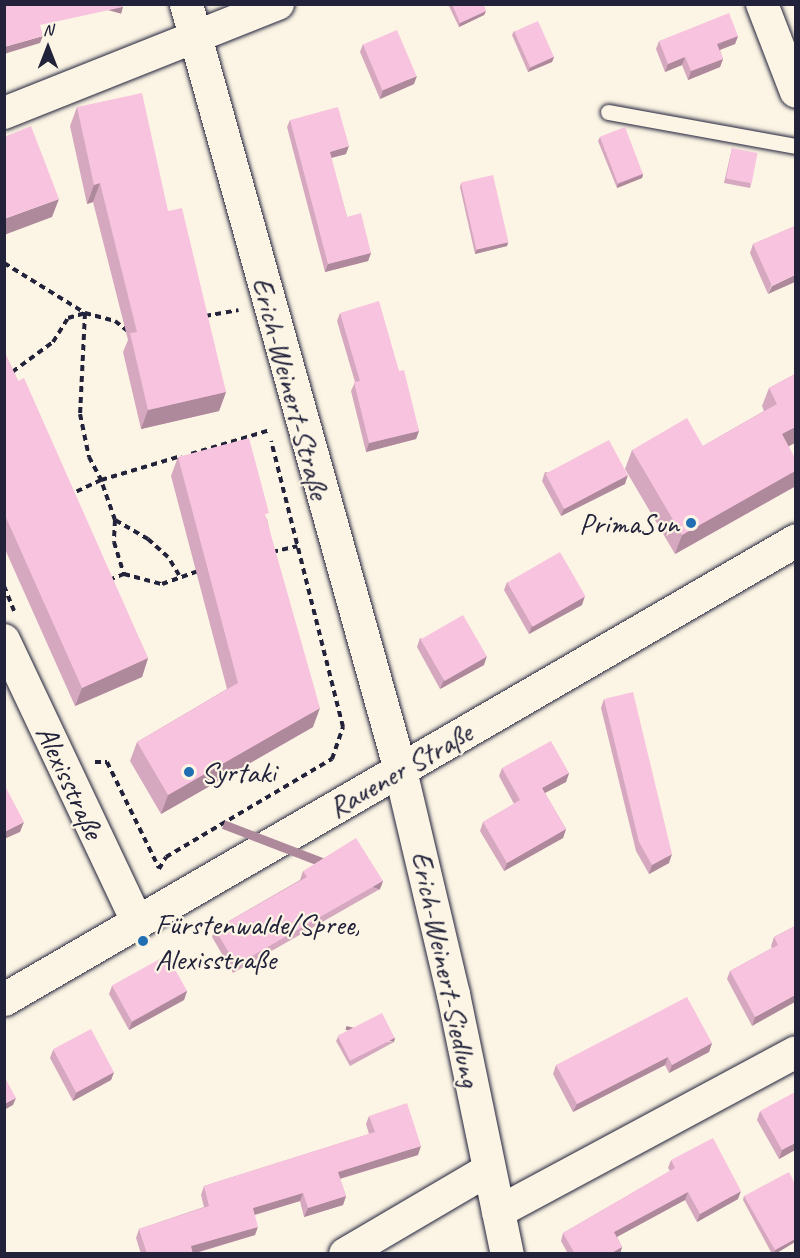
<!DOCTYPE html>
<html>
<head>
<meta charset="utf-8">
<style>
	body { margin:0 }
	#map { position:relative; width:800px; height:1258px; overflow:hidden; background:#fcf5e5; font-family:Caveat,sans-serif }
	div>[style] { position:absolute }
	.path>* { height:4px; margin-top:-2px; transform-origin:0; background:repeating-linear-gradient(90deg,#22223b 0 6px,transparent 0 10.5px) }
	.roads { filter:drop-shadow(0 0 2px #22223b) drop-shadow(0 0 2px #22223b) }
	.service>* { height:15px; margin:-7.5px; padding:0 7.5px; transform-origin:7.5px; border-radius:7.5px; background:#fcf5e5 }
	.minor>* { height:32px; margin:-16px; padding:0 16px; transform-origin:16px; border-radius:16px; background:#fcf5e5 }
	.tertiary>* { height:33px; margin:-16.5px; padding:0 16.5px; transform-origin:16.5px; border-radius:16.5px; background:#fcf5e5 }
	.secondary>* { height:33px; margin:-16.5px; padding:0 16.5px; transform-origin:16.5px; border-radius:16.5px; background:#fcf5e5 }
	.wall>* { inset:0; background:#d5a8bf }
	.shaded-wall>* { inset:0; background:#ae889b; transform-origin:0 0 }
	.building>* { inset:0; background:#f8c3de; transform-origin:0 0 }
	.dots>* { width:16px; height:16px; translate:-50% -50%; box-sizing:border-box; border:3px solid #fcf5e5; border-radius:50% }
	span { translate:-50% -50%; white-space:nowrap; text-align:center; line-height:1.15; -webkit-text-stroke:4.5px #fcf5e5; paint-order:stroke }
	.street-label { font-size:30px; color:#22223b }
	.poi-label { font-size:30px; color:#22223b }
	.right { translate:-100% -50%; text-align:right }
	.left { translate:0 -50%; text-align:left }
	.frame { position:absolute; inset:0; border:6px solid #22223b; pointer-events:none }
	.north { position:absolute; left:18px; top:18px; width:60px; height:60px; -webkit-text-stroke:4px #fcf5e5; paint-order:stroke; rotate:0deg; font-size:16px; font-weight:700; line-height:24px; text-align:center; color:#22223b }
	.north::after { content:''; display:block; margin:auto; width:21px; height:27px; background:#22223b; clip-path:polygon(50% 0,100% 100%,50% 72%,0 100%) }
</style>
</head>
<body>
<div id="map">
	<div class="path">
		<div style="left:4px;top:263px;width:95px;rotate:31.7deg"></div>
		<div style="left:85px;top:313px;width:101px;rotate:92.8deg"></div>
		<div style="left:80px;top:414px;width:44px;rotate:78.2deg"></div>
		<div style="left:89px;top:457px;width:26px;rotate:62deg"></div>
		<div style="left:101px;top:480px;width:33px;rotate:155deg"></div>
		<div style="left:205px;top:316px;width:34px;rotate:-10deg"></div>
		<div style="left:4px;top:378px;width:61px;rotate:-36.3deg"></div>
		<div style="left:53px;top:342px;width:28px;rotate:-58deg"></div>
		<div style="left:68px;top:318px;width:18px;rotate:-16deg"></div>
		<div style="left:85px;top:313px;width:31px;rotate:15deg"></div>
		<div style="left:115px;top:321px;width:16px;rotate:38deg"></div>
		<div style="left:191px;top:454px;width:83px;rotate:-16.9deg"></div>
		<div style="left:115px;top:520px;width:22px;rotate:93deg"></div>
		<div style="left:114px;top:542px;width:34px;rotate:73deg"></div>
		<div style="left:272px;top:552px;width:26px;rotate:-13deg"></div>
		<div style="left:179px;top:575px;width:21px;rotate:-121deg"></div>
		<div style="left:168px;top:557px;width:27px;rotate:-138deg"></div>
		<div style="left:148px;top:539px;width:38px;rotate:-150deg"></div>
		<div style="left:115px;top:520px;width:42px;rotate:-109.3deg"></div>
		<div style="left:101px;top:480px;width:84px;rotate:-16.7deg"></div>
		<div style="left:109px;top:580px;width:16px;rotate:-22deg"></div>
		<div style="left:124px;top:574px;width:39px;rotate:15deg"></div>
		<div style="left:162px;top:584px;width:41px;rotate:-19.7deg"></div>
		<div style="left:4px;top:586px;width:27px;rotate:68deg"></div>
		<div style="left:95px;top:762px;width:12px"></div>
		<div style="left:107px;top:762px;width:118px;rotate:63.9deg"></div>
		<div style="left:159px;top:869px;width:14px;rotate:-60deg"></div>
		<div style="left:166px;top:857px;width:193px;rotate:-30.6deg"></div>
		<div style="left:332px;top:759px;width:34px;rotate:-71deg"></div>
		<div style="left:343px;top:727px;width:295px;rotate:-104.1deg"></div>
	</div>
	<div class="roads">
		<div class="service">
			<div style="left:608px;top:112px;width:191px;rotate:10.3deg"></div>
		</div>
		<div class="minor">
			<div style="left:762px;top:4px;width:94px;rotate:68.9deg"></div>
			<div style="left:4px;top:113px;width:295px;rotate:-21.7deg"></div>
			<div style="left:4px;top:640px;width:312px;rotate:64.7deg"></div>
			<div style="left:498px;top:1212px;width:338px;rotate:-28.2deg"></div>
			<div style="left:345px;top:1254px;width:166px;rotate:-30.4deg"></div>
		</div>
		<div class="tertiary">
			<div style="left:400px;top:770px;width:230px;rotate:76.7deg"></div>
			<div style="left:453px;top:994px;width:266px;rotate:78.3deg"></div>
		</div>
		<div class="secondary">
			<div style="left:186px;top:4px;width:795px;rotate:74.39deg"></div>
			<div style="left:4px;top:999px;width:915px;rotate:-30.09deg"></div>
		</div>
	</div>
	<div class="wall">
		<div style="clip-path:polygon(448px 4px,483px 4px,486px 11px,484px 15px,459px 27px)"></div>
		<div style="clip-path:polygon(514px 31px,554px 57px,552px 62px,528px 72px,512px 35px)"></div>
		<div style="clip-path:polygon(738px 36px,735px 44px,720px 50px,723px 59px,720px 67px,688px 80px,682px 65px,665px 72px,656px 49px,659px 41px)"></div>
		<div style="clip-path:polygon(363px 44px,414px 84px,380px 99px,360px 52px)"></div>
		<div style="clip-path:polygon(77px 107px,168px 211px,226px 392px,219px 411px,141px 429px,123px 352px,128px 340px,93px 202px,87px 204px,70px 126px)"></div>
		<div style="clip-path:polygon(290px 120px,346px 154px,331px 158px,347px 217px,371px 253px,368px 261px,325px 272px,287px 127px)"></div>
		<div style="clip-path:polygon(600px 137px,643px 174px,642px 178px,617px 188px,598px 141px)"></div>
		<div style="clip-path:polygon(732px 148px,751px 184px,750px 188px,724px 183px)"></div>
		<div style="clip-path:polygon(461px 183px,508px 242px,507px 246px,475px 254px,460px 187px)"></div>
		<div style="clip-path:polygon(795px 226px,768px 294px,750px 253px,753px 244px)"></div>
		<div style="clip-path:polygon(340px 313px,399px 371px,419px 431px,416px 439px,366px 452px,351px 391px,355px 382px,337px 321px)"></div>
		<div style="clip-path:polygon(4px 351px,148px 658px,142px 677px,75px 706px,4px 547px)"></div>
		<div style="clip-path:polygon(795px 374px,789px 446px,794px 487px,675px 554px,625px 469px,632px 450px,703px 446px,764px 411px,762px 406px,769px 388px)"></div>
		<div style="clip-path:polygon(178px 457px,267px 519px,313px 727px,161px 814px,130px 761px,137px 742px,227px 689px,171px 476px)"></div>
		<div style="clip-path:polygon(545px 472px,625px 484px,561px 516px,542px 481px)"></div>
		<div style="clip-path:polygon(507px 582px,582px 605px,529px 634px,504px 590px)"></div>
		<div style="clip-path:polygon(420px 638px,484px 665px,440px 689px,417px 647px)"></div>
		<div style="clip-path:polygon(604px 699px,669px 863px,649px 874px,636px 851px,601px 708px)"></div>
		<div style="clip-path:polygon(502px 768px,569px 773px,566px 782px,545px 793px,566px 829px,563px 838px,504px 871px,480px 831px,483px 822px,514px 804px,499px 776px)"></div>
		<div style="clip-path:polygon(303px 871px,383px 881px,380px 889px,233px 973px,212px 937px,215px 929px,300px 880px)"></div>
		<div style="clip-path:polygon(795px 926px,752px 1026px,727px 979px,730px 971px,772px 948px,771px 946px,774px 937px)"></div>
		<div style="clip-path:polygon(112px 986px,187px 991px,184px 1000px,129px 1030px,109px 994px)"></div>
		<div style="clip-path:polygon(338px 1037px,394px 1042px,350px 1066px,336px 1041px)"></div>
		<div style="clip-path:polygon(712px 1043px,709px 1052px,669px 1073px,665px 1065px,573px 1112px,553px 1074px,556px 1065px)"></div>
		<div style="clip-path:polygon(53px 1050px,114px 1072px,111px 1080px,73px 1101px,50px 1058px)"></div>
		<div style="clip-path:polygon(760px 1111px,795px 1150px,779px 1159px,757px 1120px)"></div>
		<div style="clip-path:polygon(369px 1116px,418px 1155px,340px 1179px,346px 1196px,343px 1205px,304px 1217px,300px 1201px,255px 1215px,255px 1235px,193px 1254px,141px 1254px,136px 1238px,139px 1229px,204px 1207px,201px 1195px,204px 1186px,369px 1134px,366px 1124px)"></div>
		<div style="clip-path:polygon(671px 1160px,738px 1199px,697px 1222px,685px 1200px,617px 1237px,622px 1247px,620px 1254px,568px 1254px,561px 1241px,563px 1233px,670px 1171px,668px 1168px)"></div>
		<div style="clip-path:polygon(795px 1184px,795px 1242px,775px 1254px,772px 1254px,743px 1200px,744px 1196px)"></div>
	</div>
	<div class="shaded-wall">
		<div style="left:123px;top:7px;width:7px;height:85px;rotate:106deg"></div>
		<div style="clip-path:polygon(486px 11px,484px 15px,459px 27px,460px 23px)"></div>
		<div style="clip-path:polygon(43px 36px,40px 43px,4px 54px,4px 47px)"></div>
		<div style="clip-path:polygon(738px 36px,735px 44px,714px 52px,717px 44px)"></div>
		<div style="clip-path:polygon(554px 57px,552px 62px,528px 72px,530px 68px)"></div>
		<div style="clip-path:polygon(685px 57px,682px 65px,665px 72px,668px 64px)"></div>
		<div style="clip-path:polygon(723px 59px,720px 67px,688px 80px,691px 71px)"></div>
		<div style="clip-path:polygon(417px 76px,414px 84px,380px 99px,383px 90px)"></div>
		<div style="clip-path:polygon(349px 146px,346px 154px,327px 159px,330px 152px)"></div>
		<div style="clip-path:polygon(643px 174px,642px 178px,617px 188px,618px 184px)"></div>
		<div style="clip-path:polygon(100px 183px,93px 202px,87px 204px,94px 185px)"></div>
		<div style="clip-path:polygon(59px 199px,52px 217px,4px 235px,4px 219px)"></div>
		<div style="clip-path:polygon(508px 242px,507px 246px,475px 254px,477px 249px)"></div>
		<div style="clip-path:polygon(371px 253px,368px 261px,325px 272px,328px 264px)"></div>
		<div style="clip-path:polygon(795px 275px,795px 282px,768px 294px,772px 286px)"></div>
		<div style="clip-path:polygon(226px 392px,219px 411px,141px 429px,148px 410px)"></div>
		<div style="clip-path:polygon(795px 427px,795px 443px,776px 453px,782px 434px)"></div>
		<div style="clip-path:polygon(419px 431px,416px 439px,366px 452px,369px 443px)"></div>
		<div style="clip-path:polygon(795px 471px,795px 483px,794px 487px,675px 554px,682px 535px)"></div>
		<div style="clip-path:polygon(628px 475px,625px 484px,561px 516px,564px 508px)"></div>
		<div style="clip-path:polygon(585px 596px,582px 605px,529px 634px,532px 626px)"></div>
		<div style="clip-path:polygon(487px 656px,484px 665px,440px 689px,444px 680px)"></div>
		<div style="clip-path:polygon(148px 658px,142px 677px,75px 706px,82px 688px)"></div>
		<div style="clip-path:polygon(320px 708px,313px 727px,161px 814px,168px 795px)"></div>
		<div style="clip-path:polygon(569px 773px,566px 782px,539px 796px,542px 788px)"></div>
		<div style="clip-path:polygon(24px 822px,20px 832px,4px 839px,4px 832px)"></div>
		<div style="clip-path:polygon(566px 829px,563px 838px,504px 871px,507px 863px)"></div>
		<div style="clip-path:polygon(672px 854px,669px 863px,649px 874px,652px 865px)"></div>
		<div style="left:383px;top:881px;width:9px;height:169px;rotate:111deg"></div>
		<div style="clip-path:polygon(187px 991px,184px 1000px,129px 1030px,132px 1022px)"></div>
		<div style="clip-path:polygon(795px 995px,795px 1002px,752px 1026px,755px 1017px)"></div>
		<div style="left:395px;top:1038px;width:4px;height:50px;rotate:104deg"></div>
		<div style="clip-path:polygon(712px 1043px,709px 1052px,669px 1073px,672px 1065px)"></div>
		<div style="clip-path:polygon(668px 1057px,665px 1065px,573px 1112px,577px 1104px)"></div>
		<div style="clip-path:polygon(114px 1072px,111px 1080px,73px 1101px,76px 1093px)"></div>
		<div style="clip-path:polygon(16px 1098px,13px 1105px,4px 1110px,4px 1104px)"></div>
		<div style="clip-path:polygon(795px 1143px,795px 1150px,779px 1159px,782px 1150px)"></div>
		<div style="clip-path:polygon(421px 1146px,418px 1155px,335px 1180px,338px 1172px)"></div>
		<div style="clip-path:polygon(741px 1191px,738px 1199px,697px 1222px,700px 1214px)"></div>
		<div style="clip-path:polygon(688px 1192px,685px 1200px,611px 1240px,614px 1232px)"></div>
		<div style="clip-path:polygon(303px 1193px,300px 1201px,250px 1216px,253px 1208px)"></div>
		<div style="clip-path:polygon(346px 1196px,343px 1205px,304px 1217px,308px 1208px)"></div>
		<div style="clip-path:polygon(258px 1227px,255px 1235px,191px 1254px,191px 1246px)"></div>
		<div style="clip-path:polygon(795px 1239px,795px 1242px,775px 1254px,774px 1254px,775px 1250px)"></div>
		<div style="clip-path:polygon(622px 1247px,620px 1254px,610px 1254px)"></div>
	</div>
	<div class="building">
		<div style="clip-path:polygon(4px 4px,123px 4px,123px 7px,40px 25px,43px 36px,4px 47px)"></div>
		<div style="clip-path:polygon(452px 4px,483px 4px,486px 11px,460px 23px)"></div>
		<div style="clip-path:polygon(729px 13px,738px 36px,717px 44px,723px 59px,691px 71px,685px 57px,668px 64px,659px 41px)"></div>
		<div style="left:538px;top:21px;width:39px;height:26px;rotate:66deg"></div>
		<div style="left:397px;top:30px;width:50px;height:37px;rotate:67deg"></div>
		<div style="clip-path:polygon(142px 93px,168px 211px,182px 208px,226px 392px,148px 410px,130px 333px,137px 332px,100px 183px,94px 185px,77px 107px)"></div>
		<div style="clip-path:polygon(338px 107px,349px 146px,330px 152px,347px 217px,361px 213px,371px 253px,328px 264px,290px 120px)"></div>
		<div style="clip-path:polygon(31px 126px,59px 199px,4px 219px,4px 137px)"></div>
		<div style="left:625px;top:127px;width:50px;height:27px;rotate:69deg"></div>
		<div style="left:732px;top:148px;width:26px;height:31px;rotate:11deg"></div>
		<div style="left:493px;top:175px;width:69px;height:33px;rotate:77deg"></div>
		<div style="clip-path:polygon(795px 226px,795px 275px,772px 286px,753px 244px)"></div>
		<div style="clip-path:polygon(379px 301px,399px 371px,404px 370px,419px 431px,369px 443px,354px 382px,360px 381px,340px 313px)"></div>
		<div style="clip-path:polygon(4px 351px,18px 381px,24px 378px,148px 658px,82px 688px,4px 513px)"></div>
		<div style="clip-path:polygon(795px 374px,795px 427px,782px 434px,795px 458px,795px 471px,682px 535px,632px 450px,687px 418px,703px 446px,777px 404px,769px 388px)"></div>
		<div style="clip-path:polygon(249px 438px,269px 513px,265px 514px,320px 708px,168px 795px,137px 742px,238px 683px,178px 457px)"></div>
		<div style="left:609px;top:440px;width:40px;height:72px;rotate:62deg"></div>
		<div style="left:560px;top:552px;width:51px;height:61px;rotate:60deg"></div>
		<div style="left:463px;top:615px;width:48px;height:49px;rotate:60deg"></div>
		<div style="clip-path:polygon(633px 692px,672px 854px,652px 865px,639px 842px,604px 699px)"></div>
		<div style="clip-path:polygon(551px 741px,569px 773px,542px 788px,566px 829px,507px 863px,483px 822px,520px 800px,502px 768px)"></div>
		<div style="clip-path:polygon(4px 784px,24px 822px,4px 832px)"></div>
		<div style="clip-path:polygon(356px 838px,383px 881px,236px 965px,215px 929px,307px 877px,303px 871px)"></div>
		<div style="clip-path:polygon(795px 926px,795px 995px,755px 1017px,730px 971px,778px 945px,774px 937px)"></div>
		<div style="left:167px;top:955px;width:41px;height:63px;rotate:61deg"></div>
		<div style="clip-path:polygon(687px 997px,712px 1043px,672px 1065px,668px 1057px,577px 1104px,556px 1065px)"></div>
		<div style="left:382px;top:1013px;width:28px;height:50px;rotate:63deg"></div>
		<div style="left:91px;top:1029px;width:49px;height:43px;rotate:62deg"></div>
		<div style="clip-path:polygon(4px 1076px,16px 1098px,4px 1104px)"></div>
		<div style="clip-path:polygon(795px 1092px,795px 1143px,782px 1150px,760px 1111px)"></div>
		<div style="clip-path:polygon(407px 1103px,421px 1146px,338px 1172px,346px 1196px,308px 1208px,303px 1193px,253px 1208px,258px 1227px,191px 1246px,193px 1254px,147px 1254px,139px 1229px,209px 1206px,204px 1186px,375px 1132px,369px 1116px)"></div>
		<div style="clip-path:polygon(713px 1138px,741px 1191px,700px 1214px,688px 1192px,614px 1232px,622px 1247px,610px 1254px,575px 1254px,563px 1233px,675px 1168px,671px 1160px)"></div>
		<div style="clip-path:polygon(789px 1172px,795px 1184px,795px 1239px,775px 1250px,744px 1196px)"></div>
	</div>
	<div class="dots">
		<div style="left:691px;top:523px;background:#1f6fb2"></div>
		<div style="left:189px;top:772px;background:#1f6fb2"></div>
		<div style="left:143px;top:941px;background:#1f6fb2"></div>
	</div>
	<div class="street-label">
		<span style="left:291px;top:388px;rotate:75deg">Erich-Weinert-Straße</span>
		<span style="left:400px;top:770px;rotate:-30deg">Rauener Straße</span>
		<span style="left:70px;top:782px;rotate:65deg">Alexisstraße</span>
		<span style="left:446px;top:969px;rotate:78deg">Erich-Weinert-Siedlung</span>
	</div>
	<div class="poi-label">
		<span class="right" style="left:679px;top:523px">PrimaSun</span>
		<span class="left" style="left:201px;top:772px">Syrtaki</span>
		<span class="left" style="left:155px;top:941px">Fürstenwalde/Spree,<br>Alexisstraße</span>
	</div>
	<div class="frame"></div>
	<div class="north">N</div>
</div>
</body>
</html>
